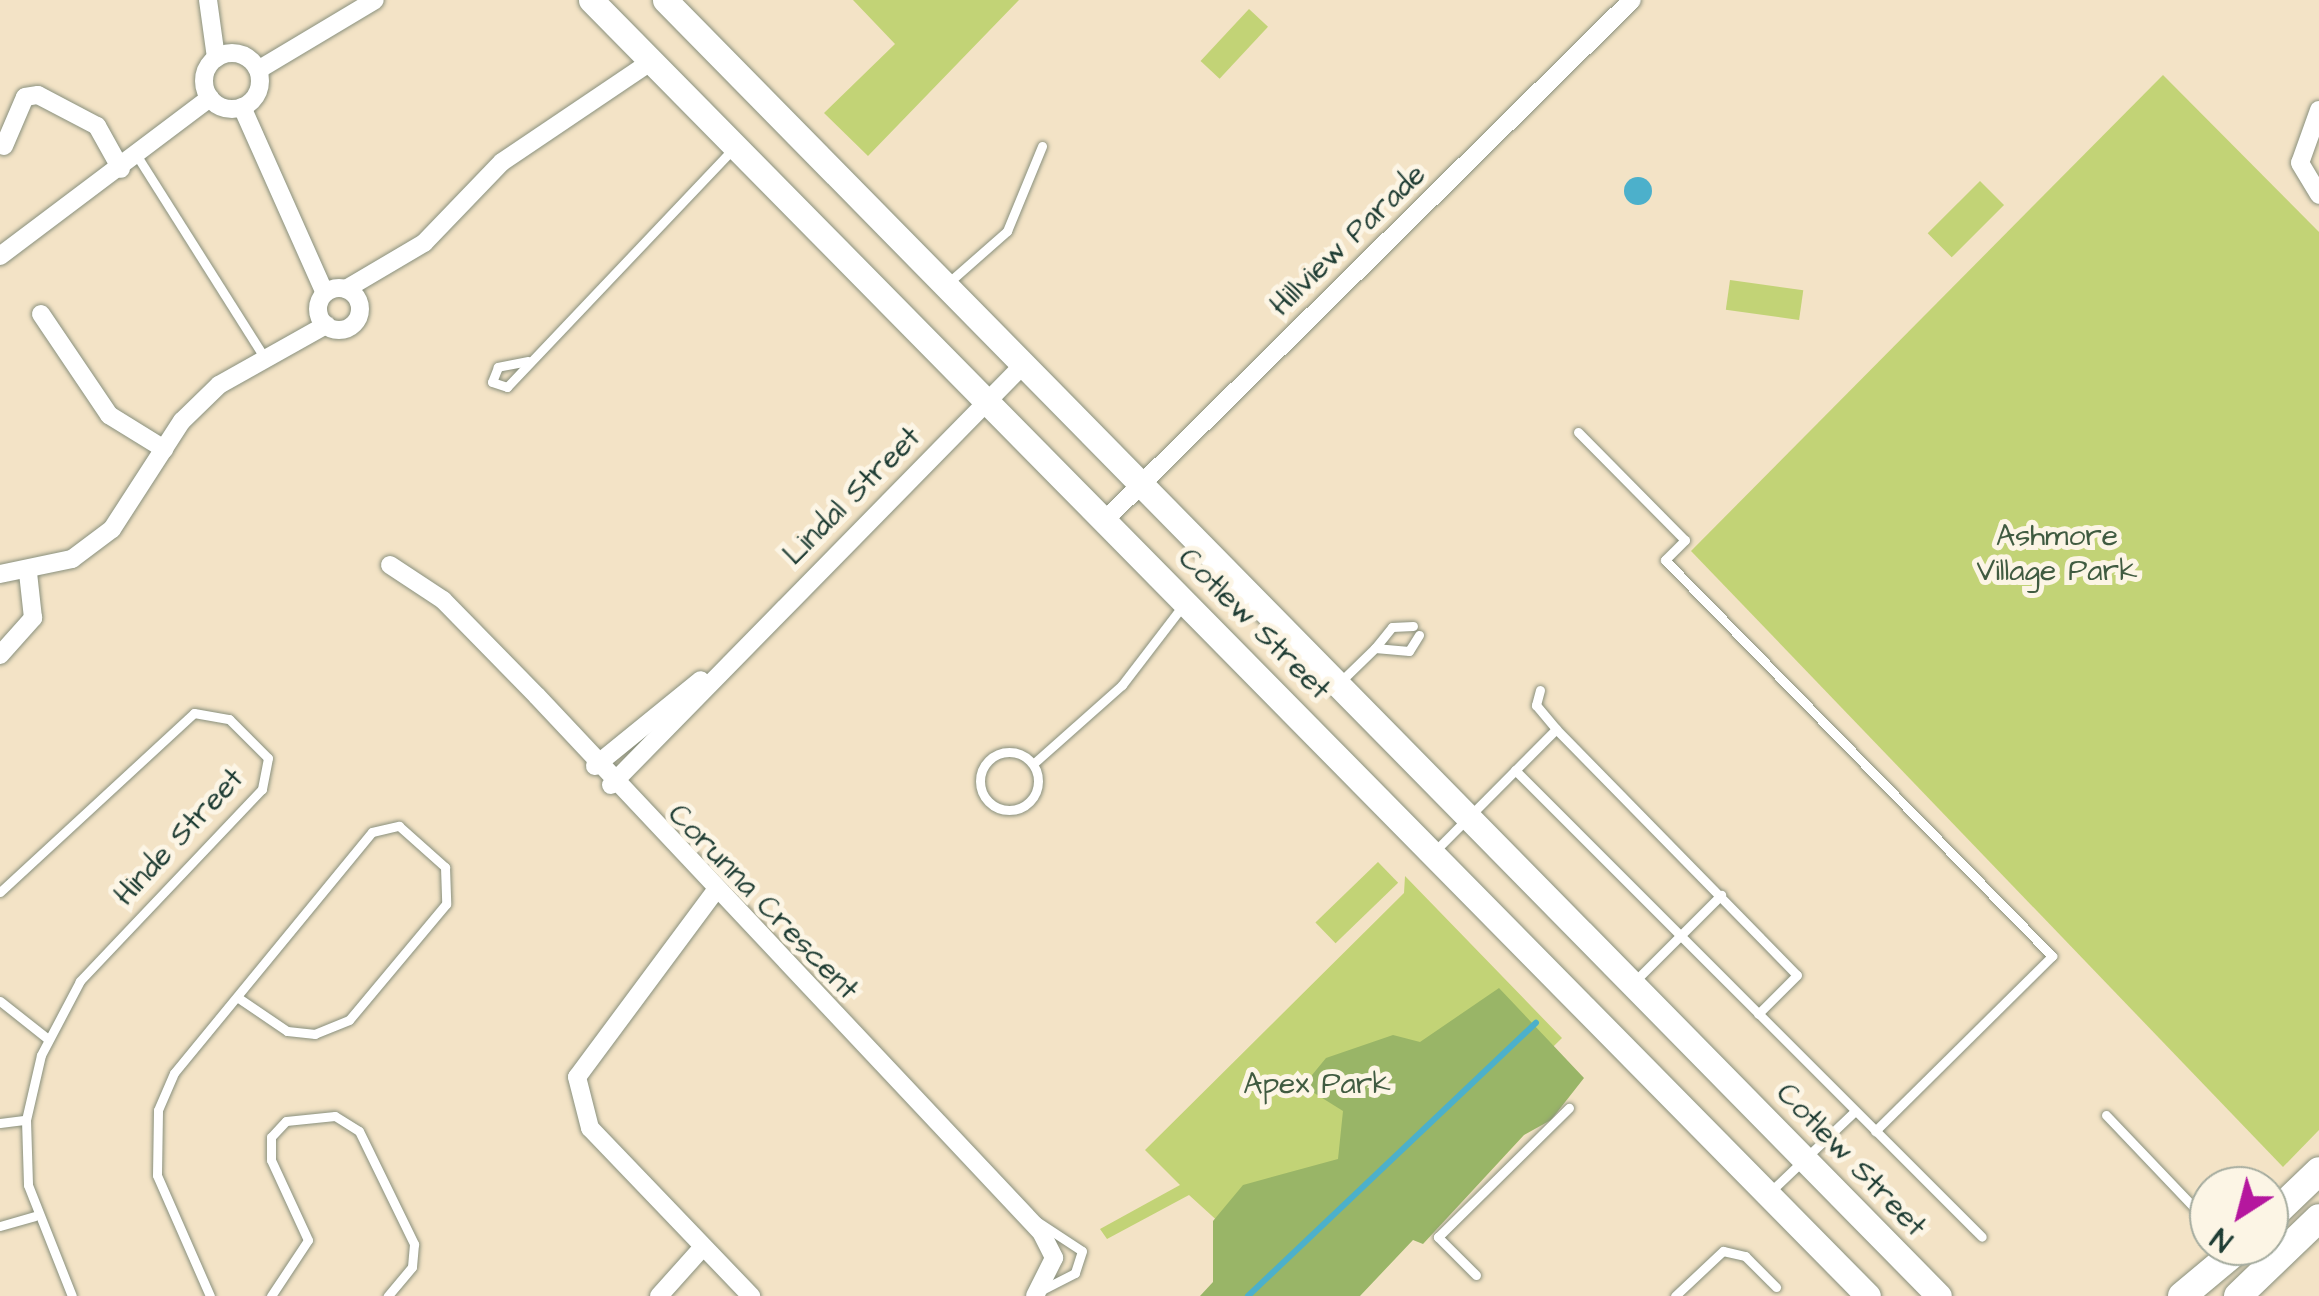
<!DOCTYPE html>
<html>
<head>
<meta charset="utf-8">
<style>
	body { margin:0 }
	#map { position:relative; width:2319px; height:1296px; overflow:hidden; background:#f3e3c6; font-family:"Architects Daughter",sans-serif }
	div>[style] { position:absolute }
	.green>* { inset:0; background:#c2d376; transform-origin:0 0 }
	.forest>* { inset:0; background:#99b567 }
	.water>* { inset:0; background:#4cb0cb }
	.round { border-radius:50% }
	.stream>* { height:6px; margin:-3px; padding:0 3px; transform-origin:3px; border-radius:3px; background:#4cb0cb }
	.roads { filter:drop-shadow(0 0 2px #89907d) drop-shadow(0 0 2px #89907d) }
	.lane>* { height:9px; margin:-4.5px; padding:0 4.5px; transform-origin:4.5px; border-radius:4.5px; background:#fff }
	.lane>.ring { margin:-4.5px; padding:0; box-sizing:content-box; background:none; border:9px solid #fff; border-radius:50% }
	.street>* { height:18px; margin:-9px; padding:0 9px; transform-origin:9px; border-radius:9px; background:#fff }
	.street>.ring { margin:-9px; padding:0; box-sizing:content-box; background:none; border:18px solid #fff; border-radius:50% }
	.secondary>* { height:25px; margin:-12.5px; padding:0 12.5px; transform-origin:12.5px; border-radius:12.5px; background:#fff }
	.primary>* { height:28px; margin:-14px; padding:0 14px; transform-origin:14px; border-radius:14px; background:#fff }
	span { translate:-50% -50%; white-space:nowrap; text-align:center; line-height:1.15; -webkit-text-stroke:10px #fcf5e5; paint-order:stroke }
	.street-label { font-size:30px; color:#1f3d34 }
	.park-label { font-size:30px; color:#405b41 }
	.north { position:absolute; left:2189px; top:1166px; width:100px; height:100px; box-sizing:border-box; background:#fcf5e5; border:2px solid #a4ab9e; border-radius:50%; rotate:216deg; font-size:28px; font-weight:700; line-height:40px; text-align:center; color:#1f3d34 }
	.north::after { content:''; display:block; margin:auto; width:35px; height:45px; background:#b5179e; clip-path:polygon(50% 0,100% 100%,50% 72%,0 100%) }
</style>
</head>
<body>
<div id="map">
	<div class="green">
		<div style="clip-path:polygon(853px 0,1019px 0,868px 156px,824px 113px,895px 44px)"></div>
		<div style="left:1249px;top:9px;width:26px;height:71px;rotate:43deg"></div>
		<div style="clip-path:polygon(2163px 75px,2319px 232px,2319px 1130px,2283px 1167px,1691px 551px)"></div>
		<div style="left:1980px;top:181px;width:34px;height:74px;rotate:45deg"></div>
		<div style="left:1730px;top:280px;width:74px;height:30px;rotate:8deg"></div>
		<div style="left:1378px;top:862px;width:29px;height:87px;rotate:46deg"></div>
		<div style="clip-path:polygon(1405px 876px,1562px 1038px,1300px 1296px,1189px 1195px,1107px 1239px,1100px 1229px,1180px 1185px,1145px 1150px,1404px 893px)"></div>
	</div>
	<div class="forest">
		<div style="clip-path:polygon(1499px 988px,1584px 1078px,1551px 1120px,1524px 1135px,1423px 1244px,1413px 1240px,1360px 1296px,1200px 1296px,1213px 1282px,1213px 1221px,1243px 1185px,1338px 1159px,1343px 1111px,1303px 1086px,1326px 1058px,1393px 1035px,1420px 1042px)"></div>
	</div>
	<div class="water">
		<div class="round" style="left:1624px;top:177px;width:28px;height:28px"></div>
	</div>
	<div class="stream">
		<div style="left:1248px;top:1296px;width:397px;rotate:-43.5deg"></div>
	</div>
	<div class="roads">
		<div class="lane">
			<div style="left:137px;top:156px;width:238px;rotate:57.7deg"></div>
			<div style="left:948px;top:283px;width:79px;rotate:-41.4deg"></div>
			<div style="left:1007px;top:231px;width:92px;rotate:-67.6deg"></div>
			<div style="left:528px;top:361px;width:31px;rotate:169deg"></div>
			<div style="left:498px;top:367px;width:16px;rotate:112deg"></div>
			<div style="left:492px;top:382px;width:16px;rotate:18deg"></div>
			<div style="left:507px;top:387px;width:327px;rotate:-46.5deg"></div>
			<div style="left:1578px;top:432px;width:152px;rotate:45.3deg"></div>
			<div style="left:1685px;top:540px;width:28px;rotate:135deg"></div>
			<div style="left:1665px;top:560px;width:554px;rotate:45.66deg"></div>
			<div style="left:2052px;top:956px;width:249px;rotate:135.3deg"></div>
			<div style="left:1375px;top:648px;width:27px;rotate:-51deg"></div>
			<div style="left:1392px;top:627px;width:21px;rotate:-3deg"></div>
			<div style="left:1338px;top:684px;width:52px;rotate:-44.2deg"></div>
			<div style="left:1375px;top:648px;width:34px;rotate:5deg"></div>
			<div style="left:1409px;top:651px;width:19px;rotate:-58deg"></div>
			<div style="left:1540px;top:690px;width:16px;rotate:105deg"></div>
			<div style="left:1536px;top:705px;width:31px;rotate:50deg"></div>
			<div style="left:1556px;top:729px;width:344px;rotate:45.6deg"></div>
			<div style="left:1797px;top:975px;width:55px;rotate:135deg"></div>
			<div class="ring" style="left:980px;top:752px;width:49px;height:49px"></div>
			<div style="left:1033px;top:764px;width:119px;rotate:-41.6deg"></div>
			<div style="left:1122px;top:685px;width:102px;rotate:-52.6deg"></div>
			<div style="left:1515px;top:770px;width:660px;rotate:45deg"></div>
			<div style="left:1435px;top:851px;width:172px;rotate:-45.2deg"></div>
			<div style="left:0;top:892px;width:264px;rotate:-42.7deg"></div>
			<div style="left:194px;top:713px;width:36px;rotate:10deg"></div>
			<div style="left:229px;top:719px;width:55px;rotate:45deg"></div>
			<div style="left:268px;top:758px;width:32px;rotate:101deg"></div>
			<div style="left:262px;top:789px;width:265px;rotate:133.5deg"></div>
			<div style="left:80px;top:981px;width:84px;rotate:117.8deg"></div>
			<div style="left:41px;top:1055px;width:67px;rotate:103deg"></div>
			<div style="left:26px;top:1120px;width:65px;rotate:88.2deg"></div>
			<div style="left:28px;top:1185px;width:119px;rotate:68.4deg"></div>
			<div style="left:1635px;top:981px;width:122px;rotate:-45deg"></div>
			<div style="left:0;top:1001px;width:61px;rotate:38.4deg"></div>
			<div style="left:2106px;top:1115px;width:149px;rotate:46.4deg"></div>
			<div style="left:0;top:1123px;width:26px;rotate:-7deg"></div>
			<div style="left:1770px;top:1192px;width:117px;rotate:-43.6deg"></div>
			<div style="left:1035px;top:1220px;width:56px;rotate:33.4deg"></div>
			<div style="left:1082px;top:1251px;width:23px;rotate:108deg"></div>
			<div style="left:1075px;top:1273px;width:39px;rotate:153deg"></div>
			<div style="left:0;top:1226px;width:36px;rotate:-16deg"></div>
			<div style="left:1476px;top:1275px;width:54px;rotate:-135deg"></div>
			<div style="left:1438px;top:1237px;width:184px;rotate:-44.6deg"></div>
			<div style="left:210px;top:1296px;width:132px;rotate:-113.7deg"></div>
			<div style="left:157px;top:1175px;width:65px;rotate:-89.1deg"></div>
			<div style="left:158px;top:1110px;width:40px;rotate:-66.6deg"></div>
			<div style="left:174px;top:1073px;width:312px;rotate:-50.6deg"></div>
			<div style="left:372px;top:832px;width:28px;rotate:-13deg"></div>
			<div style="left:399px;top:826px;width:62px;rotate:41.7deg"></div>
			<div style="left:445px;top:867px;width:37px;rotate:88deg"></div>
			<div style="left:446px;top:904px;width:151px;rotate:129.9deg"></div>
			<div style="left:349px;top:1020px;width:37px;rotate:158deg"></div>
			<div style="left:315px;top:1034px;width:28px;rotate:-174deg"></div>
			<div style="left:287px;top:1031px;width:60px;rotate:-145.8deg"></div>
			<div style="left:271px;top:1296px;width:67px;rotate:-56.5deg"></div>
			<div style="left:308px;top:1240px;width:88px;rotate:-114.8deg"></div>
			<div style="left:271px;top:1160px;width:23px;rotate:-90deg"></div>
			<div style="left:271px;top:1137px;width:22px;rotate:-47deg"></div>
			<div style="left:286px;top:1121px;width:49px;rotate:-5.8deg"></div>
			<div style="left:335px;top:1116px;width:28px;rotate:32deg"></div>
			<div style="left:359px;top:1131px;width:126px;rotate:64deg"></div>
			<div style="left:414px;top:1244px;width:23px;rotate:95deg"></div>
			<div style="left:412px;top:1267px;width:38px;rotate:130deg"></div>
			<div style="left:1675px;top:1296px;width:66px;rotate:-43.2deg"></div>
			<div style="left:1723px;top:1251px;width:23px;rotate:13deg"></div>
			<div style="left:1745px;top:1256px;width:44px;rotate:45deg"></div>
		</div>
		<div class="street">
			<div style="left:208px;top:0;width:59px;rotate:82.1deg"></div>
			<div class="ring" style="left:204px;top:53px;width:38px;height:38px"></div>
			<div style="left:258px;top:70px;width:136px;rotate:-30.9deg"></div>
			<div style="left:242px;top:107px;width:204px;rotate:66deg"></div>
			<div style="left:2319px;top:110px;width:56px;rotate:109.7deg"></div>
			<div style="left:2300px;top:163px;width:37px;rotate:59deg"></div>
			<div style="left:4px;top:146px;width:53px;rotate:-66.8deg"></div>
			<div style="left:25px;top:97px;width:13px;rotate:-9deg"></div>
			<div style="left:38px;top:95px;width:67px;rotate:27.7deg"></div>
			<div style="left:97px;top:126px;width:49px;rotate:60.8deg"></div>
			<div style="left:0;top:256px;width:263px;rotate:-37deg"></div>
			<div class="ring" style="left:318px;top:288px;width:24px;height:24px"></div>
			<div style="left:346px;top:289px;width:91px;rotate:-30.5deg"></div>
			<div style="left:424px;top:243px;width:112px;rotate:-46.1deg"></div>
			<div style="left:502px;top:162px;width:181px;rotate:-34deg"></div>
			<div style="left:41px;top:314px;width:122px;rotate:56deg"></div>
			<div style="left:109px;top:415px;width:65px;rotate:31.7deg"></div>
			<div style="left:1105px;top:520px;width:740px;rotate:-44.62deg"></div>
			<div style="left:390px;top:565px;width:64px;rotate:33.4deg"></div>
			<div style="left:443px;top:600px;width:134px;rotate:45.6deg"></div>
			<div style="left:537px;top:696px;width:736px;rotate:46.76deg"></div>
			<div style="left:1041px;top:1232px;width:29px;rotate:63deg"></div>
			<div style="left:1054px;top:1258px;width:42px;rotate:116.6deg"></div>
			<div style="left:0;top:574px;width:74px;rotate:-11.8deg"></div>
			<div style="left:72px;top:559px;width:50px;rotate:-36.9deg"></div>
			<div style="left:112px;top:529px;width:129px;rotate:-57.1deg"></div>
			<div style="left:182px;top:421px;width:52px;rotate:-44.2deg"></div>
			<div style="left:219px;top:385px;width:123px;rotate:-29.3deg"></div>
			<div style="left:0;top:655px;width:50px;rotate:-48.3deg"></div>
			<div style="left:33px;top:618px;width:45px;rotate:-96.3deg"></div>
			<div style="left:595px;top:766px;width:136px;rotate:-39.1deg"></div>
			<div style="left:611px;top:785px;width:587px;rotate:-45.55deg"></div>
			<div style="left:713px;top:894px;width:228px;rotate:126.6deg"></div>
			<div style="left:577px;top:1077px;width:53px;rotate:75.7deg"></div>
			<div style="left:590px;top:1128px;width:233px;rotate:46.2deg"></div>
			<div style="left:659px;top:1296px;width:64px;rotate:-48.1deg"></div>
		</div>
		<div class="secondary">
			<div style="left:591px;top:0;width:1819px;rotate:45.42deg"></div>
			<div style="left:665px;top:0;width:1817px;rotate:45.49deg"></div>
		</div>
		<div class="primary">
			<div style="left:2269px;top:1219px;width:69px;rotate:-43.8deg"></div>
			<div style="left:2182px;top:1296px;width:78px;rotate:-39.8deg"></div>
			<div style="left:2238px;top:1296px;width:112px;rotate:-43.9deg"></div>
		</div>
	</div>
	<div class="street-label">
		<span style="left:1348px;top:240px;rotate:-44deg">Hillview Parade</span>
		<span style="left:852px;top:496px;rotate:-45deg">Lindal Street</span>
		<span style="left:1254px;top:624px;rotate:45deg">Cotlew Street</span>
		<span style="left:179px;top:837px;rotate:-47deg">Hinde Street</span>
		<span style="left:763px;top:902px;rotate:46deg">Corunna Crescent</span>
		<span style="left:1851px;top:1160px;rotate:46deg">Cotlew Street</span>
	</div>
	<div class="park-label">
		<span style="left:2057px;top:553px">Ashmore<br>Village Park</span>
		<span style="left:1317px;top:1084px">Apex Park</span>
	</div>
	<div class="north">N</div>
</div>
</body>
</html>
